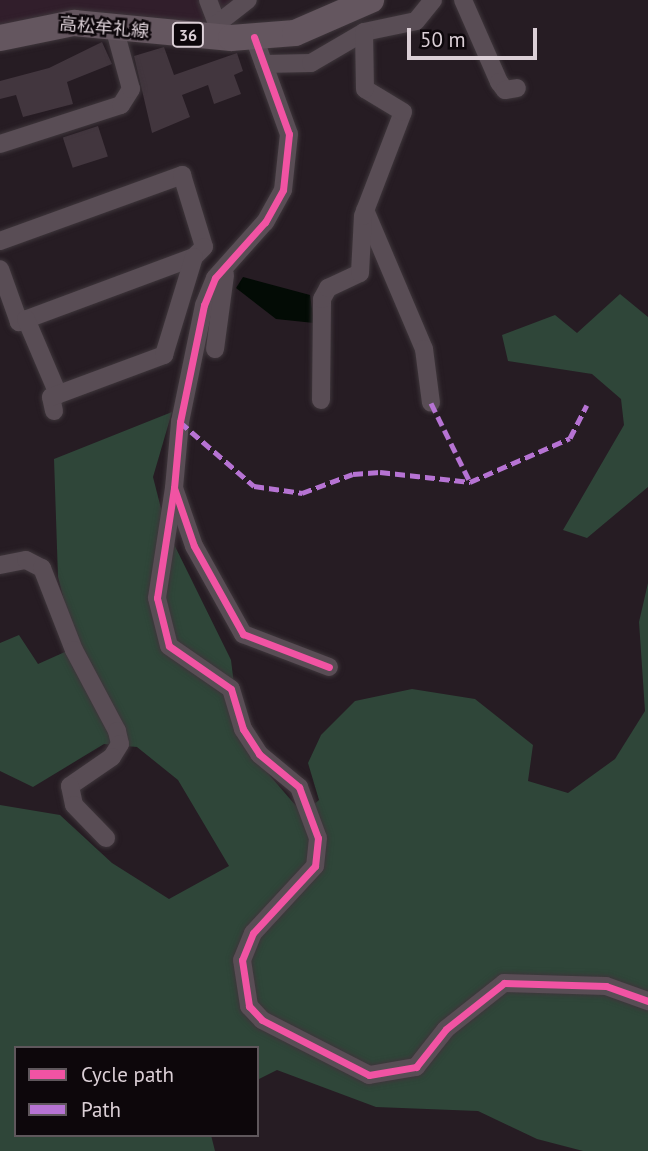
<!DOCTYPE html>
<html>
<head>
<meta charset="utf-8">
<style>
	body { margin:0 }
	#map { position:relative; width:648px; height:1151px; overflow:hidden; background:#261c23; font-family:"PT Sans","Noto Sans JP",sans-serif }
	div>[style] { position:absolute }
	.built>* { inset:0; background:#311e2b }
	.green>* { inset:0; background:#2f4639 }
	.water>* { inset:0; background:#030b05 }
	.building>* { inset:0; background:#42363e; transform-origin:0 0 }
	.roads { filter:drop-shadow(0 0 2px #3e363b) drop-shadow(0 0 2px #3e363b) }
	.street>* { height:18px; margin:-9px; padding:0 9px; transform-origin:9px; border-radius:9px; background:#594d55 }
	.primary>* { height:26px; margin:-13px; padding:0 13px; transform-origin:13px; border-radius:13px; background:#64565f }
	.quiet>* { height:5px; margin-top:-2.5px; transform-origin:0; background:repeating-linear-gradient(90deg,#b673d3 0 10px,transparent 0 15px) }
	.cycleway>* { height:7px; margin:-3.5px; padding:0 3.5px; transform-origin:3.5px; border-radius:3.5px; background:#f153a3 }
	span { translate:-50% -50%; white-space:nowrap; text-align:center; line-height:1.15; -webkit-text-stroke:5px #0d070b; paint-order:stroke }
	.shield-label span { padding:2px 5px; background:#0d070b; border:2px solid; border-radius:5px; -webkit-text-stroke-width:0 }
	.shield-label { font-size:16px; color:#dbcfd6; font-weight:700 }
	.street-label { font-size:18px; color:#dbcfd6 }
	.legend { position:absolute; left:14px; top:1046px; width:245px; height:91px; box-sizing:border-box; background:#0d070b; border:2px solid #5f575c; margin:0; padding:9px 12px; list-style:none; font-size:21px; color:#dbcfd6 }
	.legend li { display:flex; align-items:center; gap:14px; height:35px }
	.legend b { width:35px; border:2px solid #5f575c }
	.scale { position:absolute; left:407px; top:28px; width:130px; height:32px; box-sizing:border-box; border:4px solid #dbcfd6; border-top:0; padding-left:9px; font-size:21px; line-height:24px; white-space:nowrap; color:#dbcfd6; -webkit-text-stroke:5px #0d070b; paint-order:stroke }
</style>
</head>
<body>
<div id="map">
	<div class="built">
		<div style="clip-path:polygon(0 0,247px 0,217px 23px,74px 23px,0 45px)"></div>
	</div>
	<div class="green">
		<div style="clip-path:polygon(620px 294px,648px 317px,648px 487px,587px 538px,563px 530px,624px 425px,621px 399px,592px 374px,508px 361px,502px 335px,555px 315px,577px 333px)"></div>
		<div style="clip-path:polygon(172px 412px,153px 477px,166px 528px,231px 660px,241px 742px,303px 814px,319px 800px,308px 763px,321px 735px,355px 701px,412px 689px,475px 699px,533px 745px,528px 781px,568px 793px,615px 759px,645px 711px,639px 622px,648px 583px,648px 1151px,583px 1151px,537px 1139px,478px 1111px,376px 1107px,277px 1070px,257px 1080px,257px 1048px,16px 1048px,16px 1135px,211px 1135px,215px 1151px,0 1151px,0 805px,60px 815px,112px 863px,169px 899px,229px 866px,178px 780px,137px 747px,104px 744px,33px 787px,0 771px,0 643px,19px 635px,38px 664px,76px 647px,58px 577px,54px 459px)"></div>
	</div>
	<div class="water">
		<div style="clip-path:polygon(243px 277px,310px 295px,314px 323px,276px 319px,236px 288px)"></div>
	</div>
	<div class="building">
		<div style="clip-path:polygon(102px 42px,112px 64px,67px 82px,73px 104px,23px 117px,16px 95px,0 99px,0 81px,49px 68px)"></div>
		<div style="clip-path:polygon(164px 47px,174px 75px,237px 53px,243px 71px,234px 75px,241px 94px,214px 104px,208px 85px,182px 95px,190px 117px,152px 133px,134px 56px)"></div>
		<div style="left:98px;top:126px;width:32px;height:37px;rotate:72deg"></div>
	</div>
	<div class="roads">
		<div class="street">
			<div style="left:208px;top:0;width:26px;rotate:69deg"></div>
			<div style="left:463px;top:0;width:90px;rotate:66.3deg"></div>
			<div style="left:499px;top:82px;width:10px;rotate:53deg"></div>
			<div style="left:505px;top:90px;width:12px;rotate:-9deg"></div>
			<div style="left:213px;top:37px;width:14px;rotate:-73deg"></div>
			<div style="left:217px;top:24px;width:39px;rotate:-38deg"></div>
			<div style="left:254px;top:37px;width:103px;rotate:70.2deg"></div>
			<div style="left:289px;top:134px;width:56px;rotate:96.1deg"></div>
			<div style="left:283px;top:190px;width:37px;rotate:119deg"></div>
			<div style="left:265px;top:222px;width:75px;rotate:131.8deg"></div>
			<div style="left:215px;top:278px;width:29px;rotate:112deg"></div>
			<div style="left:204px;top:305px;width:119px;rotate:101.6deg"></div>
			<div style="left:180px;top:422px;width:66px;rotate:95.2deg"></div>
			<div style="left:174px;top:488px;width:61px;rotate:71deg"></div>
			<div style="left:194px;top:546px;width:101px;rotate:60.9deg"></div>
			<div style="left:243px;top:634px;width:92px;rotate:21deg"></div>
			<div style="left:264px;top:64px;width:47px;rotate:-1.2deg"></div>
			<div style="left:311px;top:63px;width:61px;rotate:-30.3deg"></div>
			<div style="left:364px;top:32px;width:53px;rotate:-11.9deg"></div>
			<div style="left:416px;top:21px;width:27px;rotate:-51deg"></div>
			<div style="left:0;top:144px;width:127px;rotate:-17.9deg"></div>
			<div style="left:121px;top:105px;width:19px;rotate:-58deg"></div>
			<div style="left:131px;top:89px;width:64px;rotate:-105.3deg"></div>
			<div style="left:365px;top:210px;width:151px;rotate:67deg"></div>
			<div style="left:424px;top:349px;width:54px;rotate:82.6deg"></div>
			<div style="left:0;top:241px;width:194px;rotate:-19.9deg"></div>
			<div style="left:182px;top:175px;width:75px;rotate:73deg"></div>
			<div style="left:204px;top:247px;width:14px;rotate:135deg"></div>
			<div style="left:194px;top:257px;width:187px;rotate:159.6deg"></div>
			<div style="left:19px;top:322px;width:56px;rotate:-109.7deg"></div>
			<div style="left:26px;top:319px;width:82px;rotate:66.9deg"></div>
			<div style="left:215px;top:349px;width:75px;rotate:-82.3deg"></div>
			<div style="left:321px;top:400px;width:101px;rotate:-89.4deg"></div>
			<div style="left:322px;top:299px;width:13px;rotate:-61deg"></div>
			<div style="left:328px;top:288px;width:35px;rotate:-25deg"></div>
			<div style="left:360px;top:273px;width:57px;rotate:-87deg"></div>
			<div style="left:363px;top:216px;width:111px;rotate:-69deg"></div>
			<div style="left:403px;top:112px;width:44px;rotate:-148.8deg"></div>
			<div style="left:365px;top:89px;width:57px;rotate:-91deg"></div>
			<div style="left:54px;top:411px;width:14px;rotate:-102deg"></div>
			<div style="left:51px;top:397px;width:121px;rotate:-20.4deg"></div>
			<div style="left:164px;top:355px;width:102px;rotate:-73deg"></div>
			<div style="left:174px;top:488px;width:111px;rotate:98.8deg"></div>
			<div style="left:157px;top:598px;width:49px;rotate:76deg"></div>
			<div style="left:169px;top:646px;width:75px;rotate:34.7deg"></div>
			<div style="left:231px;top:689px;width:42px;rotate:73.3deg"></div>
			<div style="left:243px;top:729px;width:30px;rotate:57deg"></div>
			<div style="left:259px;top:754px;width:52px;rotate:39.5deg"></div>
			<div style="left:299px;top:787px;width:54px;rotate:69.6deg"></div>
			<div style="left:318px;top:838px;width:28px;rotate:96deg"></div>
			<div style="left:315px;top:866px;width:91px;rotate:132.8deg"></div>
			<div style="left:253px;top:933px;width:29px;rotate:112deg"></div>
			<div style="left:242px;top:960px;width:47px;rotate:81.3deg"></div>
			<div style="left:249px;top:1006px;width:19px;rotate:47deg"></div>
			<div style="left:262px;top:1020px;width:120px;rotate:27.2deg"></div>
			<div style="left:369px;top:1075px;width:48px;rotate:-9.7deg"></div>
			<div style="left:416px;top:1067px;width:48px;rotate:-51.7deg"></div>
			<div style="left:446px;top:1029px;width:74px;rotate:-38.4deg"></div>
			<div style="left:504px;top:983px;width:102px;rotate:1.7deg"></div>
			<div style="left:606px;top:986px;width:45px;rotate:19.7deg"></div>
			<div style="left:0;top:565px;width:26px;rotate:-11deg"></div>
			<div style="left:26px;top:560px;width:18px;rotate:27deg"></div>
			<div style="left:42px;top:568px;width:88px;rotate:68.7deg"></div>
			<div style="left:74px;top:650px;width:92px;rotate:62deg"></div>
			<div style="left:117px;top:731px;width:13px;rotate:77deg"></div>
			<div style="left:120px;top:744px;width:15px;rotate:122deg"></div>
			<div style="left:112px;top:757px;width:51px;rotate:145.4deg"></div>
			<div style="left:70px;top:786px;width:19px;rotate:78deg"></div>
			<div style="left:74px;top:805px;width:46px;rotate:45.9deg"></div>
		</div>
		<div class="primary">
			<div style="left:0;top:38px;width:76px;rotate:-11.5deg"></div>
			<div style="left:74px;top:23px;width:158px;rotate:5.5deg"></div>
			<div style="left:231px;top:38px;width:64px;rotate:-4.5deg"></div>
			<div style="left:295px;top:33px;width:83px;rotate:-23.5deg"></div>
		</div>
	</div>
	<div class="quiet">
		<div style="left:431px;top:403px;width:88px;rotate:63.7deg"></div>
		<div style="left:180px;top:422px;width:98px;rotate:40.9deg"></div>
		<div style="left:254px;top:486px;width:49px;rotate:8.3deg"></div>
		<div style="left:302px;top:493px;width:54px;rotate:-20.4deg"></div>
		<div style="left:353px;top:474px;width:27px;rotate:-4deg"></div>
		<div style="left:380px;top:472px;width:91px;rotate:6.3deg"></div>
		<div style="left:470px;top:482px;width:109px;rotate:-23.7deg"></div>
		<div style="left:570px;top:438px;width:37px;rotate:-63deg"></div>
	</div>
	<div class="cycleway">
		<div style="left:254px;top:37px;width:103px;rotate:70.2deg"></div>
		<div style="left:289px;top:134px;width:56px;rotate:96.1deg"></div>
		<div style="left:283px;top:190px;width:37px;rotate:119deg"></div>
		<div style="left:265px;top:222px;width:75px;rotate:131.8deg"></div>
		<div style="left:215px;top:278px;width:29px;rotate:112deg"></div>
		<div style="left:204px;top:305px;width:119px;rotate:101.6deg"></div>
		<div style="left:180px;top:422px;width:66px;rotate:95.2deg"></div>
		<div style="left:174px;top:488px;width:61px;rotate:71deg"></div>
		<div style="left:194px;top:546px;width:101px;rotate:60.9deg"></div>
		<div style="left:243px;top:634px;width:92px;rotate:21deg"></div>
		<div style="left:174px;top:488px;width:111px;rotate:98.8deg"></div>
		<div style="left:157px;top:598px;width:49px;rotate:76deg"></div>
		<div style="left:169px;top:646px;width:75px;rotate:34.7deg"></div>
		<div style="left:231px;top:689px;width:42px;rotate:73.3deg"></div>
		<div style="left:243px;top:729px;width:30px;rotate:57deg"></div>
		<div style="left:259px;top:754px;width:52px;rotate:39.5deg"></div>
		<div style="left:299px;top:787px;width:54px;rotate:69.6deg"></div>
		<div style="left:318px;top:838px;width:28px;rotate:96deg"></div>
		<div style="left:315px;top:866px;width:91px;rotate:132.8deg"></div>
		<div style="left:253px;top:933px;width:29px;rotate:112deg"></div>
		<div style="left:242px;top:960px;width:47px;rotate:81.3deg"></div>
		<div style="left:249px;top:1006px;width:19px;rotate:47deg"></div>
		<div style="left:262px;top:1020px;width:120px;rotate:27.2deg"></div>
		<div style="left:369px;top:1075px;width:48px;rotate:-9.7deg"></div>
		<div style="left:416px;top:1067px;width:48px;rotate:-51.7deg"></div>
		<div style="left:446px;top:1029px;width:74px;rotate:-38.4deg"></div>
		<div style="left:504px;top:983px;width:102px;rotate:1.7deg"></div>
		<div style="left:606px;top:986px;width:45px;rotate:19.7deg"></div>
	</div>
	<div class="shield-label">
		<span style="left:188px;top:35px">36</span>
	</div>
	<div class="street-label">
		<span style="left:104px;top:28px;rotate:5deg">高松牟礼線</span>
	</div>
	<ul class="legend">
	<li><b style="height:9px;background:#f153a3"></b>Cycle path</li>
	<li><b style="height:9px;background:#b673d3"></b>Path</li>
	</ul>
	<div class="scale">50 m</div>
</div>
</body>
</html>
